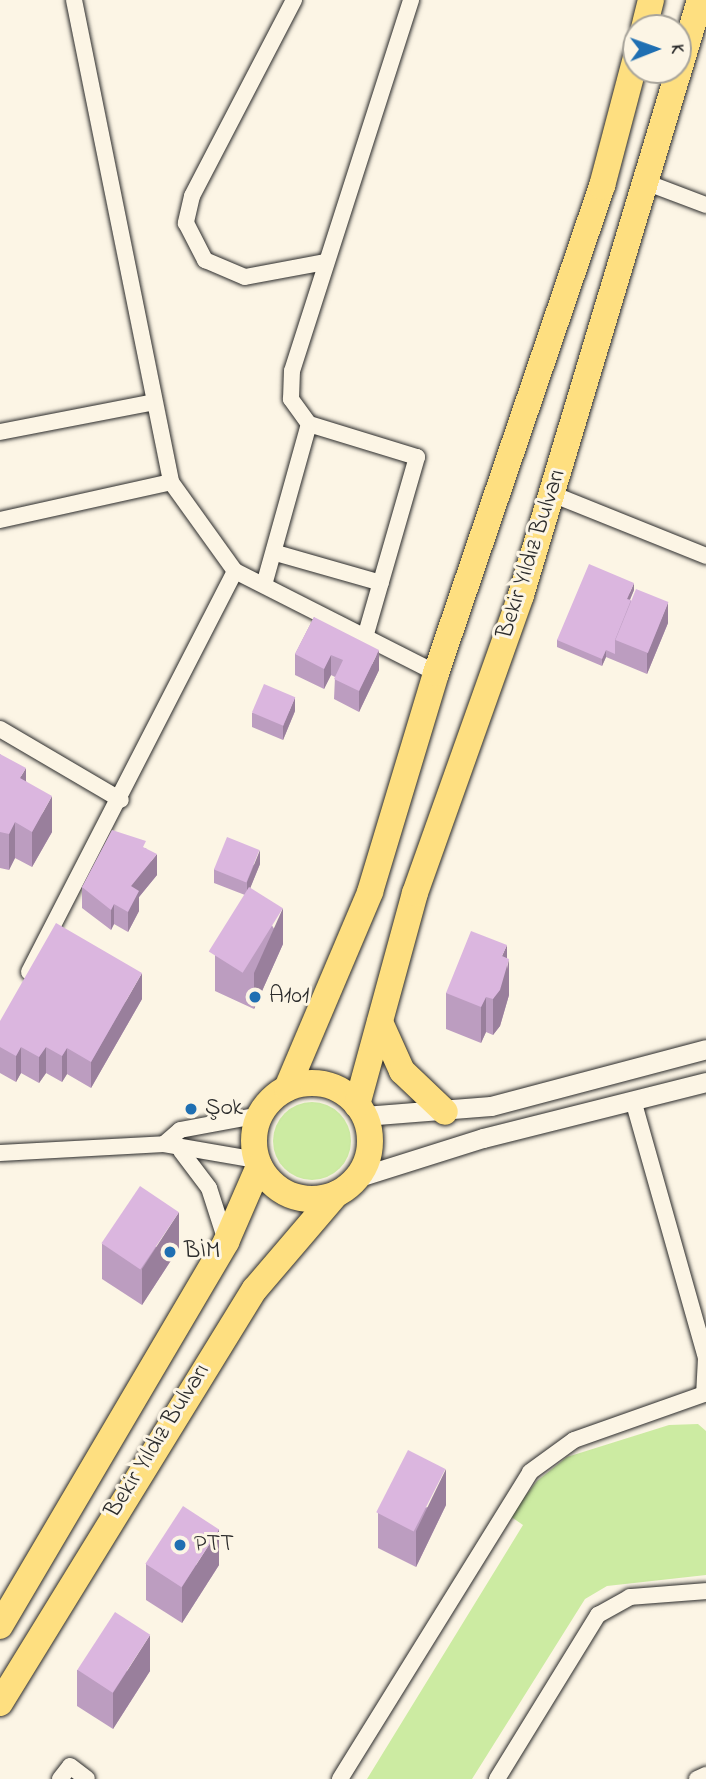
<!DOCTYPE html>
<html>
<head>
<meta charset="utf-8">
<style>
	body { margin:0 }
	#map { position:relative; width:706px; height:1779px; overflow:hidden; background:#fcf5e5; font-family:"Indie Flower",sans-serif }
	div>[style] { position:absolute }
	.green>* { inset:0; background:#cceba2 }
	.round { border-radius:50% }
	.roads { filter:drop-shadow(0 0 2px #2b2b2b) drop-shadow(0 0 2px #2b2b2b) }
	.minor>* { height:16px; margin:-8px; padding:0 8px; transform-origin:8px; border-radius:8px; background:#fcf5e5 }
	.tertiary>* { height:19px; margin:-9.5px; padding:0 9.5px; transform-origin:9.5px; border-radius:9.5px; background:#fcf5e5 }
	.primary>* { height:26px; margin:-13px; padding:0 13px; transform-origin:13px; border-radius:13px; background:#fedf80 }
	.primary>.ring { margin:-13px; padding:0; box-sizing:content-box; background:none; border:26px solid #fedf80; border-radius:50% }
	.wall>* { inset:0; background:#bc9dc0 }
	.shaded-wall>* { inset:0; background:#997f9c }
	.building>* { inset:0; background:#dbb6df; transform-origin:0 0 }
	.dots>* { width:19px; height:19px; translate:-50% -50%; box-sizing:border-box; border:4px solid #fcf5e5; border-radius:50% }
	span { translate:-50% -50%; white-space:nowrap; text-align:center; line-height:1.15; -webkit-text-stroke:6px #fcf5e5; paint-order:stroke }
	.street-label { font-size:24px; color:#2b2b2b }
	.poi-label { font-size:24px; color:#2b2b2b }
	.left { translate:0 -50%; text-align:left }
	.north { position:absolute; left:622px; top:14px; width:70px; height:70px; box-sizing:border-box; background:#fcf5e5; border:2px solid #a8a49b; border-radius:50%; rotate:89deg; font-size:19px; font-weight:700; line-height:28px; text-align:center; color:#2b2b2b }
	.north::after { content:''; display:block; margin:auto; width:24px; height:32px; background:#1f6fb2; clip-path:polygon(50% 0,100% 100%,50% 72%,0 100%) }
</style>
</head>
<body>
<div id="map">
	<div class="green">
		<div class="round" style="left:273px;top:1102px;width:78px;height:78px"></div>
		<div style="clip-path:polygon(698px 1424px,706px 1431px,706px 1575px,607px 1586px,585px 1599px,472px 1779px,367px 1779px,523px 1525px,510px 1516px,537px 1481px,567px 1457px,669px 1425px)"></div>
	</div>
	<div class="roads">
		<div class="minor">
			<div style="left:74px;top:0;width:492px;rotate:78.6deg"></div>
			<div style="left:171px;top:482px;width:110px;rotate:54.3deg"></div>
			<div style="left:235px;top:571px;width:225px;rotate:26.9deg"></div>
			<div style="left:294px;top:0;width:221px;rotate:117.5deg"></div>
			<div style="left:192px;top:196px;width:28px;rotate:103deg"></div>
			<div style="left:186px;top:223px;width:42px;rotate:62.8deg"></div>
			<div style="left:205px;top:260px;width:43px;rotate:23deg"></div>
			<div style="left:245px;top:277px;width:81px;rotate:-10.6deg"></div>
			<div style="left:648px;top:183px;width:62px;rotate:20.8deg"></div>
			<div style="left:309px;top:424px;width:113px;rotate:17deg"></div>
			<div style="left:417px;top:457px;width:187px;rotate:106.1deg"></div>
			<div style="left:0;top:432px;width:157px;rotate:-11deg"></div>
			<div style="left:552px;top:494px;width:166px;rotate:21.9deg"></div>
			<div style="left:0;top:520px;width:175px;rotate:-12.5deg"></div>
			<div style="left:276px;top:553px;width:109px;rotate:15.9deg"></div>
			<div style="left:264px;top:585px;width:167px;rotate:-74.4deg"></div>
			<div style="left:309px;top:424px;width:31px;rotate:-126deg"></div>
			<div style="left:291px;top:399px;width:28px;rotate:-88deg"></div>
			<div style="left:292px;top:371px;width:390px;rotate:-72.2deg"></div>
			<div style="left:0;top:729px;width:140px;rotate:30.4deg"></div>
			<div style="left:29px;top:972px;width:451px;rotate:-62.8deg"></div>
			<div style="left:633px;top:1100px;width:268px;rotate:74.2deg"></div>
			<div style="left:706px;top:1358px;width:36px;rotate:93deg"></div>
			<div style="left:164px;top:1144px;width:21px;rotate:-41deg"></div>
			<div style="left:180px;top:1130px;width:81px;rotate:-10.6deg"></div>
			<div style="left:181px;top:1151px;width:46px;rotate:52.9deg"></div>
			<div style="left:209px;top:1188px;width:56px;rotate:72.2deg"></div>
			<div style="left:0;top:1153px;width:164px;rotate:-3.1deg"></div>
			<div style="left:164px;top:1144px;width:94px;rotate:9.8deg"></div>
			<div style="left:60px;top:1779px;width:16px;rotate:-52deg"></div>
			<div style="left:70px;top:1766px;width:21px;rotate:37deg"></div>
			<div style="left:340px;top:1779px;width:361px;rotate:-58.2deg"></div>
			<div style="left:530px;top:1472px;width:54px;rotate:-36deg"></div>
			<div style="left:574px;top:1440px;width:138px;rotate:-19.5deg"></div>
			<div style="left:497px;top:1779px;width:193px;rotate:-58.4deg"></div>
			<div style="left:598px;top:1615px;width:37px;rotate:-29deg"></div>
			<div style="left:630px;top:1597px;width:76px;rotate:-4.5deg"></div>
			<div style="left:697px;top:1779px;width:10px;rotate:-24deg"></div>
		</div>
		<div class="tertiary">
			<div style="left:364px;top:1116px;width:127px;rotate:-4.5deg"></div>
			<div style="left:491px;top:1106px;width:222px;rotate:-14.8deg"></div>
			<div style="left:356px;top:1178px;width:133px;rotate:-17.5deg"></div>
			<div style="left:483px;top:1138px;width:230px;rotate:-14.1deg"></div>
		</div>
		<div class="primary">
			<div style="left:644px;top:28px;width:29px;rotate:-76deg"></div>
			<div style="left:380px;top:1022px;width:54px;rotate:65.8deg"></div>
			<div style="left:402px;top:1071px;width:59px;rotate:43.6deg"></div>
			<div class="ring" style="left:254px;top:1083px;width:90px;height:90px"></div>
			<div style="left:287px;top:1088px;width:213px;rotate:-67deg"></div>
			<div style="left:370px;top:892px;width:229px;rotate:-73.2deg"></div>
			<div style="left:436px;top:673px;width:515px;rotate:-71.18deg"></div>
			<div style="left:602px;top:186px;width:133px;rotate:-75.2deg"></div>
			<div style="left:357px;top:1105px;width:220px;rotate:-74.7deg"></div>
			<div style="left:415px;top:893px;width:316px;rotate:-70.4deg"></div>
			<div style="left:521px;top:595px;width:621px;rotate:-73.26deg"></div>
			<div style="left:0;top:1626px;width:446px;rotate:-59.5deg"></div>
			<div style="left:226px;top:1242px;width:83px;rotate:-66.5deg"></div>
			<div style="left:0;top:1703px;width:486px;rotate:-58.4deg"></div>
			<div style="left:255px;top:1289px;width:125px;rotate:-49.5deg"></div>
		</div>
	</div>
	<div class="wall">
		<div style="clip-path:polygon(634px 590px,630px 600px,668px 623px,647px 674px,606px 657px,602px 666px,557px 647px,557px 640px)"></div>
		<div style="clip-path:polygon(314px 617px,379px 670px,359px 712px,334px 699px,335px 677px,331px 675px,324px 689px,295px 675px,295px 654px)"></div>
		<div style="clip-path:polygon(295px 711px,283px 740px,252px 727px,252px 713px)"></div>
		<div style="clip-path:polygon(0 754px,26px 781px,52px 832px,32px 867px,15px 858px,9px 870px,0 868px)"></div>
		<div style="clip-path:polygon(146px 848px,157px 875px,139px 897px,139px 911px,128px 932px,114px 924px,111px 930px,82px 908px,82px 887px)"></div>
		<div style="clip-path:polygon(260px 864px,250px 888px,283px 944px,254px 1009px,215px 991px,215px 955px,245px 895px,214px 883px,214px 869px)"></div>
		<div style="clip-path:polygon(507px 958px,509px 995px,500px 1026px,493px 1035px,486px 1032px,481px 1043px,446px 1029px,446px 993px)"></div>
		<div style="clip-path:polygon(142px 999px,91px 1088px,67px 1074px,62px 1082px,46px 1073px,39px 1083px,21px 1073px,16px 1082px,0 1073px,0 1021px)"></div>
		<div style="clip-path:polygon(102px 1244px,179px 1248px,142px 1305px,102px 1279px)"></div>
		<div style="clip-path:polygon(446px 1505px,416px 1567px,378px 1548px,378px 1513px)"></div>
		<div style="clip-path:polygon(146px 1564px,219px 1565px,182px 1623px,146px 1600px)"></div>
		<div style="clip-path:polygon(77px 1670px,150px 1671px,113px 1729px,77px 1706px)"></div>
	</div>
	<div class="shaded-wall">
		<div style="clip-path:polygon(634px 583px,634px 590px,627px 606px,627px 599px)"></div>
		<div style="clip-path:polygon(668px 602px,668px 623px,647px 674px,647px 654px)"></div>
		<div style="clip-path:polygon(379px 650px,379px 670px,359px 712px,359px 691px)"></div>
		<div style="clip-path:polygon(606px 650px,606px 657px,602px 666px,602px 659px)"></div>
		<div style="clip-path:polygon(331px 655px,331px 675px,324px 689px,324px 669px)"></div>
		<div style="clip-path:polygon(295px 697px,295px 711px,283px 740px,283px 726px)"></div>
		<div style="clip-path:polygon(26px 768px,26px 804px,20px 778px)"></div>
		<div style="clip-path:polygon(52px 796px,52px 832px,32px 867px,32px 832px)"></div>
		<div style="clip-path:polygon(15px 822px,15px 858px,9px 870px,9px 834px)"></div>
		<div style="clip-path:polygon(260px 850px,260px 864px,247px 896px,247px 882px)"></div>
		<div style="clip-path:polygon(157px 854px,157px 875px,139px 897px,139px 911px,128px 932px,128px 912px,131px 886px)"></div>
		<div style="clip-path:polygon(114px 904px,114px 924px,111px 930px,111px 910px)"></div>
		<div style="clip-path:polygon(283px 908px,283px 944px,254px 1009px,254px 973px)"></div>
		<div style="clip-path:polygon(507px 945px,507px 969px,509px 959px,509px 995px,500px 1026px,493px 1035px,493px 999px,502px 956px)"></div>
		<div style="clip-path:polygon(142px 973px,142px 999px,91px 1088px,91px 1062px)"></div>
		<div style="clip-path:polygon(486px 997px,486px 1032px,481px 1043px,481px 1007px)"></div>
		<div style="clip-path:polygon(21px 1047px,21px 1073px,16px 1082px,16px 1056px)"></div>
		<div style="clip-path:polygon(46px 1047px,46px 1073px,39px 1083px,39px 1057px)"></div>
		<div style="clip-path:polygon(67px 1048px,67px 1074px,62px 1082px,62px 1056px)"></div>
		<div style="clip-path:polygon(179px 1212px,179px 1248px,142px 1305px,142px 1269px)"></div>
		<div style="clip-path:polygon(446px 1469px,446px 1505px,416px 1567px,416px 1531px)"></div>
		<div style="clip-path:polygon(219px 1529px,219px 1565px,182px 1623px,182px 1587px)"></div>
		<div style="clip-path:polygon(150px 1635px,150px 1671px,113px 1729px,113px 1693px)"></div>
	</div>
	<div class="building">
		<div style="clip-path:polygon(589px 564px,634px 583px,627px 599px,631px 600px,615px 640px,615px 654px,606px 650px,602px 659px,557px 640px)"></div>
		<div style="left:636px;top:589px;width:35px;height:55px;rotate:22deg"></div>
		<div style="clip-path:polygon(314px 617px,379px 650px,359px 691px,334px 679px,343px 660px,331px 655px,324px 669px,295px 654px)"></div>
		<div style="left:264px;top:684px;width:34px;height:31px;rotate:23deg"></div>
		<div style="clip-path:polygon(0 754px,26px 768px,20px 778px,52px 796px,32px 832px,15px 822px,9px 834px,0 832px)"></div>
		<div style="clip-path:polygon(112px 830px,146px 841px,143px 847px,157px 854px,131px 886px,139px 891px,128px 912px,114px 904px,111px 910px,82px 887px)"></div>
		<div style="left:227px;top:837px;width:35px;height:35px;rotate:22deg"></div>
		<div style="left:249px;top:887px;width:40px;height:76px;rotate:32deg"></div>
		<div style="clip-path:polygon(56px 923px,142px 973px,91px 1062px,67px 1048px,62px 1056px,46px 1047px,39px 1057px,21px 1047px,16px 1056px,0 1047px,0 1021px)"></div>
		<div style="clip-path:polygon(471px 931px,507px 945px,502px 956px,509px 959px,500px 990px,493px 999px,486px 997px,481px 1007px,446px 993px)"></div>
		<div style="left:140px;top:1186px;width:47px;height:69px;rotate:34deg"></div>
		<div style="left:408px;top:1450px;width:42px;height:70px;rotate:27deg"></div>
		<div style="left:183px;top:1506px;width:43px;height:69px;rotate:33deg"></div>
		<div style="left:115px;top:1612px;width:42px;height:69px;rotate:33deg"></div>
	</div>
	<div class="dots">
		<div style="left:255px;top:997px;background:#1f6fb2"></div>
		<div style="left:191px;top:1109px;background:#1f6fb2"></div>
		<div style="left:170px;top:1252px;background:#1f6fb2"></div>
		<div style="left:180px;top:1545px;background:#1f6fb2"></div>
	</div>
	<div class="street-label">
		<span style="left:532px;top:554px;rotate:-72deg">Bekir Yıldız Bulvarı</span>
		<span style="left:158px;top:1441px;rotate:-58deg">Bekir Yıldız Bulvarı</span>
	</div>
	<div class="poi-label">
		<span class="left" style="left:269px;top:997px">A101</span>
		<span class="left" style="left:205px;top:1109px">Şok</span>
		<span class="left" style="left:184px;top:1252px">BİM</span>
		<span class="left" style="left:194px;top:1545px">PTT</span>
	</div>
	<div class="north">K</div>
</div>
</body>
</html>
